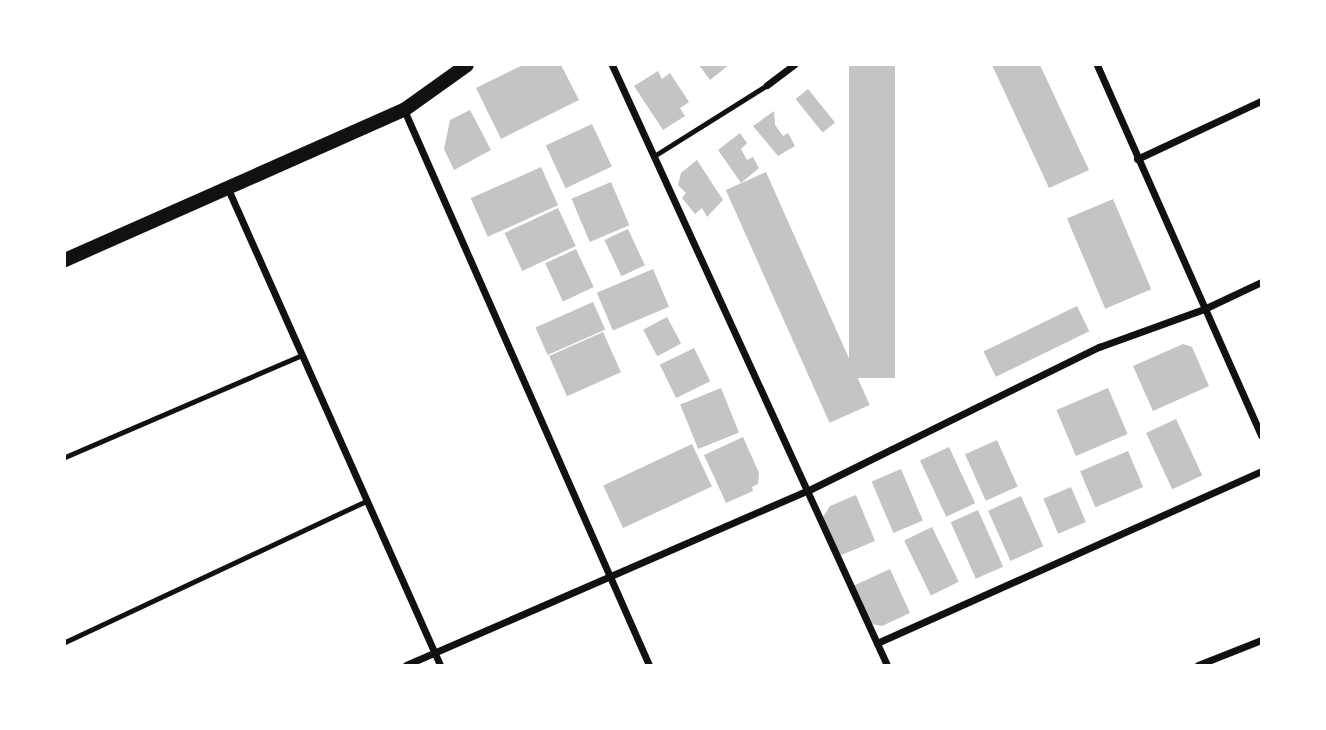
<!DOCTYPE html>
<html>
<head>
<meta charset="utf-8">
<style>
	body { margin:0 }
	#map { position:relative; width:1326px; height:730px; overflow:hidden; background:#fff; font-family:"Varela Round",sans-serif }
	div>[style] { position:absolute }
	.building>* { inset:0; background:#c4c4c4; transform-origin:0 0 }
	.service>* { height:5px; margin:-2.5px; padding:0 2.5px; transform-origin:2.5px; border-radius:2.5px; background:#111 }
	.minor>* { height:7px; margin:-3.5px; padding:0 3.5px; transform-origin:3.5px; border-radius:3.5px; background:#111 }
	.secondary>* { height:14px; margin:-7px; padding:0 7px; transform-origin:7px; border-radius:7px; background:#111 }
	span { translate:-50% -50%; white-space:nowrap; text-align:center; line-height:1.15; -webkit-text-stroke:7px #fff; paint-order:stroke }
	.frame { position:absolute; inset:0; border:66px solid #fff; pointer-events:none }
</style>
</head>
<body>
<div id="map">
	<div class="building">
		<div style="clip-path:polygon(523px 65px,561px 65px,579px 100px,501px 139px,476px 88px)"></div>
		<div style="clip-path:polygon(699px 65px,729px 65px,710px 80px)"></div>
		<div style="left:849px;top:65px;width:46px;height:313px"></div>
		<div style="clip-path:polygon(992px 65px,1040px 65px,1089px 170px,1049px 188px)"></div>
		<div style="clip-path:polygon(658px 71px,662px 79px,670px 73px,689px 102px,680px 108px,685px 116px,663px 130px,634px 86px)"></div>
		<div style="left:808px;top:89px;width:43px;height:16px;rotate:51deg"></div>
		<div style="clip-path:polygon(470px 110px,491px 150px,454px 170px,444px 149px,450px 120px)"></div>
		<div style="clip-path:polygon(774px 111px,775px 125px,783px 136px,788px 133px,795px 146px,778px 156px,753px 126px)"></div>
		<div style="left:592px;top:124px;width:47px;height:51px;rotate:65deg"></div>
		<div style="clip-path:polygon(740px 133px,747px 143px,741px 149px,747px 160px,753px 157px,759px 168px,741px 183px,718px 150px)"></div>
		<div style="clip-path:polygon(697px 160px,723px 200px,707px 217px,702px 208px,695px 214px,682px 198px,686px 193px,678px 185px,681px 173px)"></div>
		<div style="left:541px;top:167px;width:42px;height:77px;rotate:66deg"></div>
		<div style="left:766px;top:172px;width:255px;height:44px;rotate:66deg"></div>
		<div style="left:611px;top:182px;width:47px;height:43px;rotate:67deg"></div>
		<div style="left:1113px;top:199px;width:98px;height:50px;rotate:67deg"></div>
		<div style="left:558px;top:208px;width:42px;height:59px;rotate:65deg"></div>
		<div style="left:628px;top:229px;width:40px;height:26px;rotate:65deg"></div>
		<div style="left:576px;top:249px;width:42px;height:34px;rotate:65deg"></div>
		<div style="left:653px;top:269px;width:41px;height:61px;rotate:67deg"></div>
		<div style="left:593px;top:302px;width:30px;height:63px;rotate:66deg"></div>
		<div style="left:1077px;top:306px;width:28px;height:104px;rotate:64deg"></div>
		<div style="left:667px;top:317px;width:30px;height:27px;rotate:62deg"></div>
		<div style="left:603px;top:332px;width:44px;height:59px;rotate:66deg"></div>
		<div style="clip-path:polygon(1183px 344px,1192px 347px,1209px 386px,1153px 411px,1133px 366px)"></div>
		<div style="left:694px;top:348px;width:37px;height:38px;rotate:64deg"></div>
		<div style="left:721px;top:388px;width:48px;height:44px;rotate:68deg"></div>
		<div style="left:1108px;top:388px;width:50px;height:56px;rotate:67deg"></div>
		<div style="left:1176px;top:419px;width:62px;height:33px;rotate:65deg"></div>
		<div style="clip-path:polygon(743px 437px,759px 473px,758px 484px,752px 487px,753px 491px,726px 503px,704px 455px)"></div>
		<div style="left:997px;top:440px;width:51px;height:35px;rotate:66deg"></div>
		<div style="left:692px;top:444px;width:47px;height:98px;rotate:65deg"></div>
		<div style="left:949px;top:447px;width:62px;height:32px;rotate:65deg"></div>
		<div style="left:1128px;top:451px;width:39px;height:52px;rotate:67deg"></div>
		<div style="left:901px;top:469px;width:56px;height:32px;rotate:67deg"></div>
		<div style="left:1071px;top:487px;width:38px;height:30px;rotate:67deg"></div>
		<div style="clip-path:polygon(856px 495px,875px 541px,839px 556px,823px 517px,830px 506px)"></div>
		<div style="left:1021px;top:496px;width:55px;height:36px;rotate:66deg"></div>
		<div style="left:978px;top:510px;width:62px;height:30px;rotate:66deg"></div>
		<div style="left:932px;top:527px;width:61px;height:31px;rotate:64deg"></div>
		<div style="clip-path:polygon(890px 569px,910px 613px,882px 626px,871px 624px,853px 586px)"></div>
	</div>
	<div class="service">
		<div style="left:654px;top:156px;width:133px;rotate:-32.1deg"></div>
		<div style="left:65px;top:457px;width:258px;rotate:-23.3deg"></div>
		<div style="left:65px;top:642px;width:332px;rotate:-25.1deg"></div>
	</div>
	<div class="minor">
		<div style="left:612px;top:65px;width:660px;rotate:65.38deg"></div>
		<div style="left:1097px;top:65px;width:405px;rotate:66.1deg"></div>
		<div style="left:767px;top:85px;width:34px;rotate:-37deg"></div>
		<div style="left:404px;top:110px;width:607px;rotate:66.18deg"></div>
		<div style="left:1137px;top:159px;width:137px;rotate:-25.1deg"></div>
		<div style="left:228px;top:189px;width:521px;rotate:65.99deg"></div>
		<div style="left:877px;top:643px;width:421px;rotate:-24.1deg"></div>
		<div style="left:406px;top:665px;width:437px;rotate:-23.5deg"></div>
		<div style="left:807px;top:491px;width:326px;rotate:-26.3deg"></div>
		<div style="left:1099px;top:347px;width:112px;rotate:-19.9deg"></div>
		<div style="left:1204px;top:309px;width:63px;rotate:-25.3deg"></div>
		<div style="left:1198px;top:665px;width:68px;rotate:-21.6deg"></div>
	</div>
	<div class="secondary">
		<div style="left:65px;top:260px;width:371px;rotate:-23.9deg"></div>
		<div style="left:404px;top:110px;width:77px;rotate:-35.5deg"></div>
	</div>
	<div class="frame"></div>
</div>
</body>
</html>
